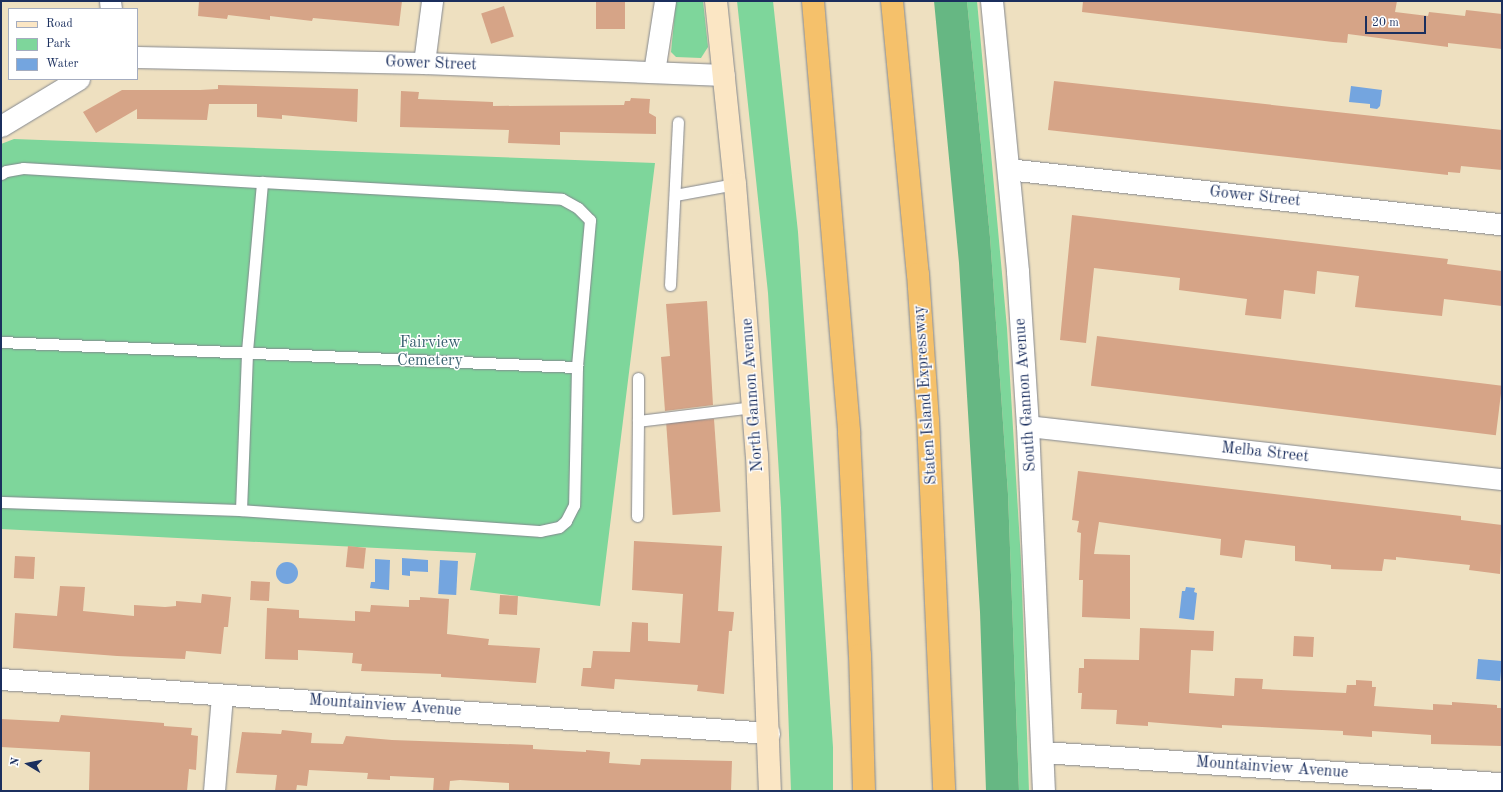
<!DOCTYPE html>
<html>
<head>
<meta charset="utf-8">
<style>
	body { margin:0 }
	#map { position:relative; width:1503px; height:792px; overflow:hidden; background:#eee0c0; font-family:"Old Standard TT",serif }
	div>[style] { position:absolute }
	.green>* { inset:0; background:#7ed69b }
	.forest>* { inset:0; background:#66b783 }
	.water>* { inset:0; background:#74a5df; transform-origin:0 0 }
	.round { border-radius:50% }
	.building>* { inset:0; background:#d6a487; transform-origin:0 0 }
	.roads { filter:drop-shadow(0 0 1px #84888f) drop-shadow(0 0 1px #84888f) }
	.service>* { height:11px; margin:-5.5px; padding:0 5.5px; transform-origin:5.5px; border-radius:5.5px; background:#fff }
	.minor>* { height:21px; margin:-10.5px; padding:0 10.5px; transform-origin:10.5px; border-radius:10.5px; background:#fff }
	.tertiary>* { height:22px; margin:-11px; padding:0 11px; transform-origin:11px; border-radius:11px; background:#fff }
	.secondary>* { height:22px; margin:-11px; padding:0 11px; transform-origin:11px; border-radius:11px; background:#fbe6c4 }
	.motorway>* { height:22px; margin:-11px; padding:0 11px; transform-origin:11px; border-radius:11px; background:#f5c16b }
	span { translate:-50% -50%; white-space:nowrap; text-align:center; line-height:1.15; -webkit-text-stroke:3px #fff; paint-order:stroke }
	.street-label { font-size:16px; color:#1b2f5e }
	.park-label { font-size:16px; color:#396170 }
	.frame { position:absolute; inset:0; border:2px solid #1b2f5e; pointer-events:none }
	.legend { position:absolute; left:8px; top:8px; width:130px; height:72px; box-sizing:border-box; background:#fff; border:1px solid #a4acbf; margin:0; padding:5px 7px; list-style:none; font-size:12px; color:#1b2f5e }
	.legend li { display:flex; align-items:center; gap:8px; height:20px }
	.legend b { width:20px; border:1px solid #a4acbf }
	.north { position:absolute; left:8px; top:744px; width:40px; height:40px; -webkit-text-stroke:3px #fff; paint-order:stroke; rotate:280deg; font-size:11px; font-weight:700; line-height:16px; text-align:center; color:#1b2f5e }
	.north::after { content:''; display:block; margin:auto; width:14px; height:18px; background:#1b2f5e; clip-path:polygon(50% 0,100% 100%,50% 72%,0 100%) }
	.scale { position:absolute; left:1365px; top:16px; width:61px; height:18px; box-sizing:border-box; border:2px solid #1b2f5e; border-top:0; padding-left:5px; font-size:12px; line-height:14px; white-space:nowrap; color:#1b2f5e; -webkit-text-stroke:3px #fff; paint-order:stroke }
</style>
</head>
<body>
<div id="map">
	<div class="green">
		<div style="clip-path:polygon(676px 1px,703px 1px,708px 47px,701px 58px,676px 57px,671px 52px)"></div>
		<div style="clip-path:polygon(737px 1px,773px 1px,798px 232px,833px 747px,833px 791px,791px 791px,781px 508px,768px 293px)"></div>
		<div style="clip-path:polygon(967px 1px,977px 1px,1007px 328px,1021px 561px,1029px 791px,1019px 791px,1008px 494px,990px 237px)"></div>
		<div style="clip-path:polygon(14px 139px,655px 163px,600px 606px,470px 590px,476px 553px,1px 529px,1px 144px)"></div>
	</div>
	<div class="forest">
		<div style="clip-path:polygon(934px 1px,967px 1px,990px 237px,1008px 494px,1019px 791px,986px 791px,980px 612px,959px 263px)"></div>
	</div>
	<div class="water">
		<div style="clip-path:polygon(1351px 86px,1382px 90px,1380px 106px,1377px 109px,1370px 108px,1370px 104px,1349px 102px)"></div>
		<div style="clip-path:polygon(402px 558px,428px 560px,428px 572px,410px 571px,410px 576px,402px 575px)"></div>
		<div style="clip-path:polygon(375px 559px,390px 560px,389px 590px,370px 588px,371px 582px,375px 582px)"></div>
		<div style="left:440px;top:560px;width:18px;height:34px;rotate:3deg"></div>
		<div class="round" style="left:276px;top:562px;width:22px;height:22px"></div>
		<div style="clip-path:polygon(1186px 587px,1195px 588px,1194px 592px,1197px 593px,1194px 620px,1179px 618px,1182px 591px,1185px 591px)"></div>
		<div style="left:1478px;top:659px;width:24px;height:20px;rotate:5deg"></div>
	</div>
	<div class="building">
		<div style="clip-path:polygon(199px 1px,402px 1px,399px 26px,313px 18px,312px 21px,270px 16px,270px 20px,228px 15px,227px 19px,198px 16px)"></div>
		<div style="left:596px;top:1px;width:29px;height:28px"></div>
		<div style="clip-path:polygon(1083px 1px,1397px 1px,1395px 12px,1428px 16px,1429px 12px,1465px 16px,1466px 10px,1502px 14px,1502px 49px,1448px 43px,1448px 47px,1348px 34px,1347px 43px,1333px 42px,1082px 12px)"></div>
		<div style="left:504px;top:6px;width:32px;height:24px;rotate:72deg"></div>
		<div style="clip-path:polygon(1054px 81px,1502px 130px,1502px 170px,1461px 166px,1460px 173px,1448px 172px,1448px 175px,1048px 130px)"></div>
		<div style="clip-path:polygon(218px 85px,358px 89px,357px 122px,282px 115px,282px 119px,257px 117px,257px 104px,209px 104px,207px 120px,137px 119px,137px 109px,96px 133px,83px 112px,122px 90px,200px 90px,218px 89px)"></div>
		<div style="clip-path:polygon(401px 91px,419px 92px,418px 99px,493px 102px,493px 106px,624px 105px,625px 101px,630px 101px,631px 98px,650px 99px,649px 113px,656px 117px,656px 134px,560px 132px,560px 145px,508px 143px,509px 130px,400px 127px)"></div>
		<div style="clip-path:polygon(1072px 215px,1448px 259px,1447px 264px,1502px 271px,1502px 306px,1444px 299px,1442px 316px,1355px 307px,1359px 276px,1317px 271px,1315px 294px,1284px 290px,1281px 319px,1245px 315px,1247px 299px,1179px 290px,1180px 278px,1094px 268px,1086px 343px,1060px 340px)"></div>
		<div style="clip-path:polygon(707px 301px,713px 405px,665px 411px,661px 357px,670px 356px,666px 304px)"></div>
		<div style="left:1097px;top:336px;width:408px;height:50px;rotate:7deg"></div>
		<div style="left:714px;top:419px;width:93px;height:48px;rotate:86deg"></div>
		<div style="clip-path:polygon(1078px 471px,1461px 516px,1461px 520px,1502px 525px,1500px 574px,1469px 570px,1470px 565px,1396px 557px,1396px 560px,1384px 559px,1382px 571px,1331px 569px,1331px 565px,1295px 561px,1295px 546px,1245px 540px,1242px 558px,1220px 555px,1221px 539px,1099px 522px,1094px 554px,1130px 555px,1130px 619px,1082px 617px,1083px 580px,1079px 580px,1081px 533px,1077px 532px,1079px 521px,1072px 520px)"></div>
		<div style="clip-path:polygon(634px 541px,722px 546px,718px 611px,734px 612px,732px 631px,729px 631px,724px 694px,697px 691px,698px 685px,615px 679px,614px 689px,581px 686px,583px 668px,591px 668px,593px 651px,630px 652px,632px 622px,648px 623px,648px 641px,680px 643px,683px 594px,632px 590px)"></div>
		<div style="left:348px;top:546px;width:18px;height:21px;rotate:6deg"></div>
		<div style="left:15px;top:556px;width:20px;height:22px;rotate:3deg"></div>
		<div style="left:251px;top:581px;width:19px;height:19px;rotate:3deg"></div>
		<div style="clip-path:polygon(60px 586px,85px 587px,83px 611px,134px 616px,134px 605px,165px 607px,176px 606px,176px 601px,201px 603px,202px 594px,231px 597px,228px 627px,224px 627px,221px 654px,186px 651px,185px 659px,117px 656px,13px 648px,15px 613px,57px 616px)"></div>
		<div style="left:500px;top:595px;width:18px;height:19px;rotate:3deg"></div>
		<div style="clip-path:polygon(420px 597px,449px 599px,447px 634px,489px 639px,488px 645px,540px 648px,536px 683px,441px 677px,441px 674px,361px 671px,362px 664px,352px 663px,353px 653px,298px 650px,298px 660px,265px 659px,267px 608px,299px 610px,299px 618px,355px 621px,355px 611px,370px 612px,371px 605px,409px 607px,409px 600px,420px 600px)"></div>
		<div style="clip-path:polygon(1140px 628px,1214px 631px,1213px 651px,1191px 650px,1189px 693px,1234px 696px,1235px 678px,1263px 679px,1262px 689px,1346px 693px,1347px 685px,1356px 685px,1356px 680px,1372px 681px,1372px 687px,1376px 687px,1374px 706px,1433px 710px,1433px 704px,1452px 705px,1452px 702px,1497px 705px,1497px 708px,1502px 708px,1502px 746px,1431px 744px,1431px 735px,1372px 731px,1372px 737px,1343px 735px,1343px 731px,1222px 725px,1222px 728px,1148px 722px,1148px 726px,1116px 724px,1117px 710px,1081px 709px,1082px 693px,1078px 693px,1079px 668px,1084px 668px,1084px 659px,1139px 660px)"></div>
		<div style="left:1294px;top:636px;width:20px;height:20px;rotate:3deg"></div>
		<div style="clip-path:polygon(61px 715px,164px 723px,164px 726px,192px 728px,191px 735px,198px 736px,196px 770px,189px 769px,187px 791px,89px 791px,90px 752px,1px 747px,1px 719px,59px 722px)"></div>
		<div style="clip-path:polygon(282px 730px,312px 733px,311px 743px,343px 744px,346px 736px,392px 740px,533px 745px,533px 749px,586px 752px,586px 750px,610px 752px,609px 763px,640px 765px,641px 759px,732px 761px,731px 791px,509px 791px,509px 783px,460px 780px,450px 781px,449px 791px,433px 791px,434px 778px,390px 776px,390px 780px,367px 779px,368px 773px,309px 770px,307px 786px,297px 785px,296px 791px,275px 791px,277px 775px,236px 773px,242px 732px,281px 734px)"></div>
	</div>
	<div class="roads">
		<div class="service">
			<div style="left:1px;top:174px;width:6px;rotate:-31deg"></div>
			<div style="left:6px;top:171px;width:17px;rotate:-10deg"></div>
			<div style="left:23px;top:168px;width:239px;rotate:3.4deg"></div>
			<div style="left:262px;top:182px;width:300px;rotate:3.2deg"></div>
			<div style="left:562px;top:199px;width:18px;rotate:29deg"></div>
			<div style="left:578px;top:208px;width:17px;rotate:45deg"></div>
			<div style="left:590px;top:220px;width:148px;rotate:95.1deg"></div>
			<div style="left:577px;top:367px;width:138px;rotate:91.2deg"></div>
			<div style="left:574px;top:505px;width:18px;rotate:117deg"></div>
			<div style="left:566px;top:521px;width:9px;rotate:139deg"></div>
			<div style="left:559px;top:527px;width:19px;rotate:168deg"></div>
			<div style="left:540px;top:531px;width:300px;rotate:-176deg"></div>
			<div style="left:241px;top:510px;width:159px;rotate:-87.8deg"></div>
			<div style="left:247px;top:351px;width:170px;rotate:-84.9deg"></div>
			<div style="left:675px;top:195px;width:61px;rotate:-10.4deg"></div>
			<div style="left:670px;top:285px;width:163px;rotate:-87.2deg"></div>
			<div style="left:1px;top:342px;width:577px;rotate:2.49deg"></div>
			<div style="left:638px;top:421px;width:43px;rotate:-90deg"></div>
			<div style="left:1px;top:502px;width:240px;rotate:1.9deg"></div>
			<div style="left:637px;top:516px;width:95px;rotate:-89.4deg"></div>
			<div style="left:638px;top:421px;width:117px;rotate:-6.9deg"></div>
		</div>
		<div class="minor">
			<div style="left:110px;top:1px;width:8px;rotate:83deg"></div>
			<div style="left:137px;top:57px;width:287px;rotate:1.2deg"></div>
			<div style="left:424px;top:63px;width:300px;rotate:2.3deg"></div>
			<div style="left:424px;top:63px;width:63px;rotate:-82.6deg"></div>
			<div style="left:654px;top:72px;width:72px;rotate:-81.2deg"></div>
			<div style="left:1px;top:126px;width:91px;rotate:-31.1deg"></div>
			<div style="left:1008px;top:169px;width:497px;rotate:6.4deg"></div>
			<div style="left:1028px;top:426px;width:477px;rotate:6.4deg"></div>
			<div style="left:1px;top:679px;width:770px;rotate:4.02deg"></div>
			<div style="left:1043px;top:752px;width:460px;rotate:3.9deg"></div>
			<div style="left:214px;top:791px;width:96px;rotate:-85.2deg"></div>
		</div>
		<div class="tertiary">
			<div style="left:992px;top:1px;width:272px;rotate:84.5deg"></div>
			<div style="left:1018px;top:272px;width:154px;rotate:86.3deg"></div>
			<div style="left:1028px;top:426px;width:365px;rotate:87.5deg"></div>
		</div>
		<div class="secondary">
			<div style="left:716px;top:1px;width:184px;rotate:84.1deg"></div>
			<div style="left:735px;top:184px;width:272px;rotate:85.4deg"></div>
			<div style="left:757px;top:455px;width:336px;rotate:87.8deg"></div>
		</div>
		<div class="motorway">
			<div style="left:813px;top:1px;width:433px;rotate:85.2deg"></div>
			<div style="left:849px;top:433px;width:222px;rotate:87.2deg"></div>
			<div style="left:860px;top:655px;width:136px;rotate:88.3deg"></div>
			<div style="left:892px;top:1px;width:274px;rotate:84.6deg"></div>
			<div style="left:918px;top:274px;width:146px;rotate:86.1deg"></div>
			<div style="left:928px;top:420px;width:371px;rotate:87.5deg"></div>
		</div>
	</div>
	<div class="street-label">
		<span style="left:431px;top:64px;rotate:2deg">Gower Street</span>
		<span style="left:1255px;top:197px;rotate:6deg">Gower Street</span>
		<span style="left:753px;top:395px;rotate:-94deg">North Gannon Avenue</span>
		<span style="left:926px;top:395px;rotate:-94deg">Staten Island Expressway</span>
		<span style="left:1026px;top:395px;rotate:-94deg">South Gannon Avenue</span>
		<span style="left:1265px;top:453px;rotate:6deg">Melba Street</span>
		<span style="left:385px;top:706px;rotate:4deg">Mountainview Avenue</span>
		<span style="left:1272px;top:768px;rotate:4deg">Mountainview Avenue</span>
	</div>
	<div class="park-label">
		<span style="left:430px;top:352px">Fairview<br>Cemetery</span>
	</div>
	<div class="frame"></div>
	<ul class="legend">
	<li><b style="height:5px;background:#fbe6c4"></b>Road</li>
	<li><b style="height:11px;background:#7ed69b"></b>Park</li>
	<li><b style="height:11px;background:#74a5df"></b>Water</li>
	</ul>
	<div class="north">N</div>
	<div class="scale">20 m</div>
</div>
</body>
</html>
